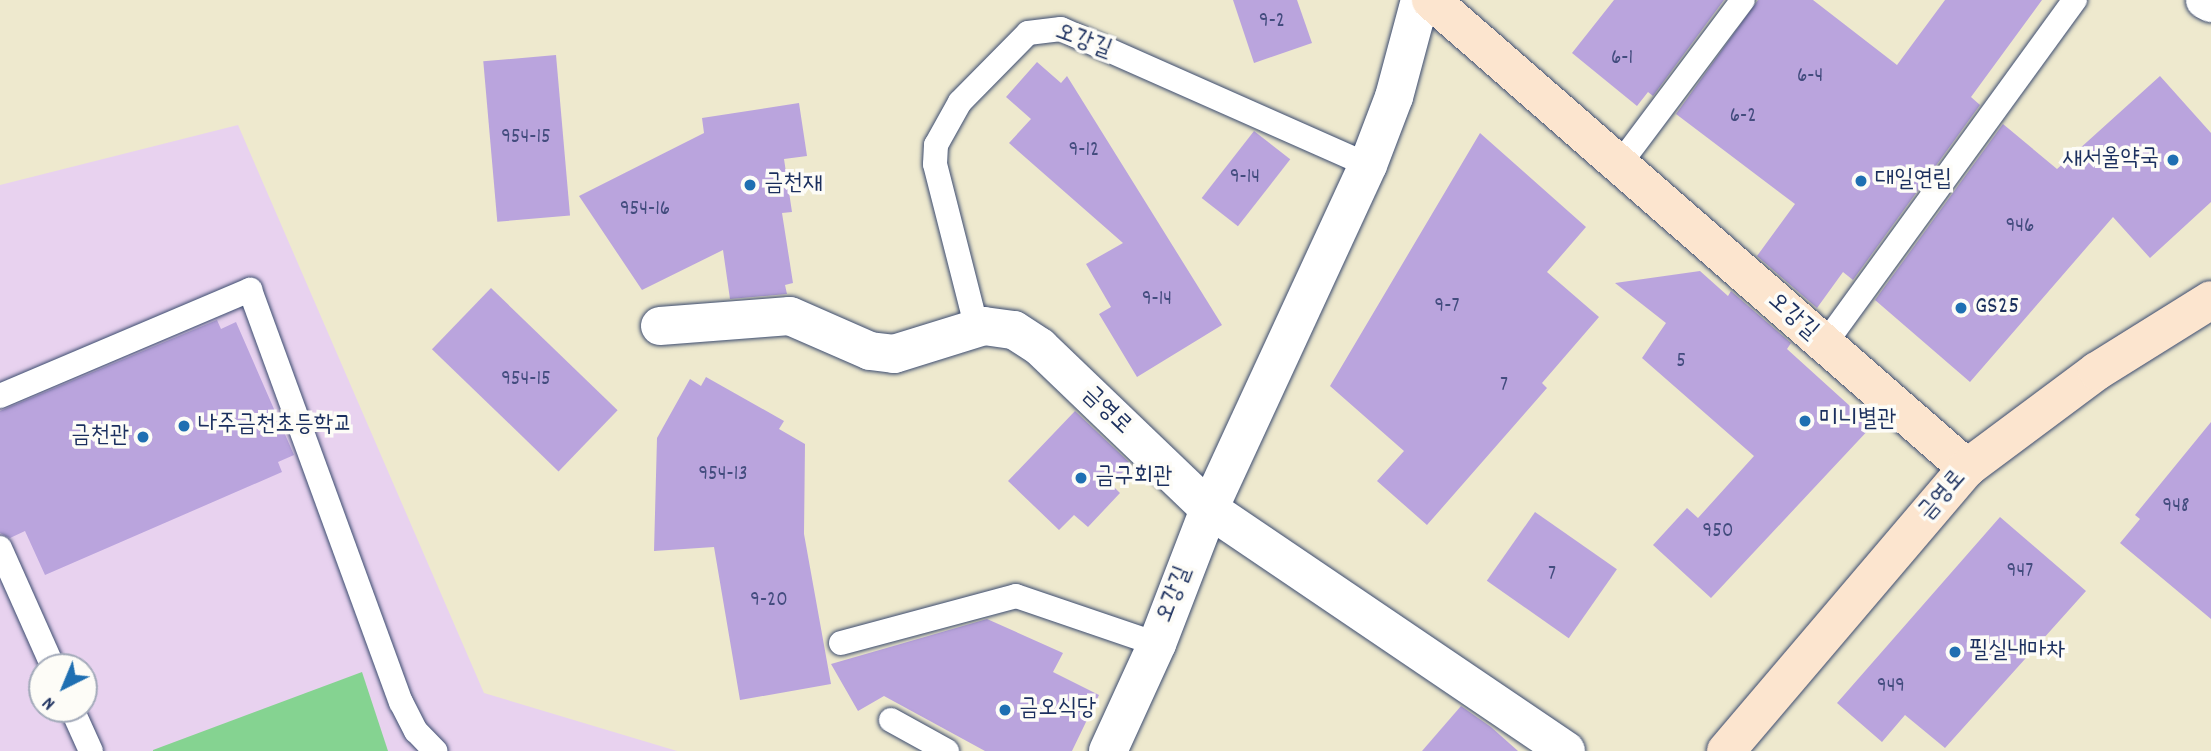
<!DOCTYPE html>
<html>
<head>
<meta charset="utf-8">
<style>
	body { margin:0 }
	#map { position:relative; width:2211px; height:751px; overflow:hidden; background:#eee9ce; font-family:Dekko,"Poor Story",sans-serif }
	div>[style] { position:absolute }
	.built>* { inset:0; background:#e8d2ef }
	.green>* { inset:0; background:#85d391 }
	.building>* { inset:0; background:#baa4dd; transform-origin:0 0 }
	.roads { filter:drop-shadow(0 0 2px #3b4b6f) drop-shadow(0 0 2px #3b4b6f) }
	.lane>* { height:24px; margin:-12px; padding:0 12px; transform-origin:12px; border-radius:12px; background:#fff }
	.street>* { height:38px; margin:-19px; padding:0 19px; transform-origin:19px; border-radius:19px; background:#fff }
	.secondary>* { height:38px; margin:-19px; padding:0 19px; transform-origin:19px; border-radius:19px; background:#fce5cf }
	.dots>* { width:19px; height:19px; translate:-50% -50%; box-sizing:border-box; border:4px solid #fdfcf7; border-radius:50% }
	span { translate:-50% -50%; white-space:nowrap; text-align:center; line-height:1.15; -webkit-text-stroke:7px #fdfcf7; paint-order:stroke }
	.number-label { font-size:21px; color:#434c7e }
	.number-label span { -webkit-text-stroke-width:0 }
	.street-label { font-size:24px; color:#1b2f5e }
	.poi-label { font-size:24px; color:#1b2f5e }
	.right { translate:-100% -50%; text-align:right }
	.left { translate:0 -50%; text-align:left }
	.north { position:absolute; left:28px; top:653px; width:70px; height:70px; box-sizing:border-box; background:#fdfcf7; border:2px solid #a3aaba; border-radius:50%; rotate:223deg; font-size:19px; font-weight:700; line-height:28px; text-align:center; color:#1b2f5e }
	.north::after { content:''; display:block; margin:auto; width:24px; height:32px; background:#1f6fb2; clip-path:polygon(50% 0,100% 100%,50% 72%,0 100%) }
</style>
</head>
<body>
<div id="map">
	<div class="built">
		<div style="clip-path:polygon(evenodd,238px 125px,484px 693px,677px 751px,0 751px,0 185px,238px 125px,42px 667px,84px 667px,84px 709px,42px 709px,42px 667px)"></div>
	</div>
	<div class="green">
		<div style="clip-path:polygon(362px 672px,388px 751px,153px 751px,153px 750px)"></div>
	</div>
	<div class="building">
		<div style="clip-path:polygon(1233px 0,1297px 0,1312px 43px,1254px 63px)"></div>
		<div style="clip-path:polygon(1614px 0,1724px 0,1653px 96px,1648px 92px,1637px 106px,1572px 53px)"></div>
		<div style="clip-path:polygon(1758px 0,1813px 0,1897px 65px,1945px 0,2042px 0,1971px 97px,1980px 105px,1853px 280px,1843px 272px,1817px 308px,1757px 256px,1795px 204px,1676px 114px)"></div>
		<div style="left:556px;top:55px;width:161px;height:73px;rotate:85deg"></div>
		<div style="clip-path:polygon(1037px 62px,1061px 83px,1067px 76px,1222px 325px,1137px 377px,1099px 314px,1111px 307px,1086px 264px,1123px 243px,1009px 143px,1031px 119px,1006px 97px)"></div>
		<div style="clip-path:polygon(2160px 76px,2211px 133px,2211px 202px,2150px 258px,2113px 217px,1970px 382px,1875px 300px,2003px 124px,2057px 169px)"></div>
		<div style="clip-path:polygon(799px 103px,807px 156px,784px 159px,792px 212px,782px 213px,793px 283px,785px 285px,787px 294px,730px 299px,723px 250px,642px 290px,579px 196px,704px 133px,702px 118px)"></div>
		<div style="left:1254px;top:131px;width:46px;height:85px;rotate:38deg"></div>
		<div style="clip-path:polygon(1480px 133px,1586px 227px,1547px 272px,1599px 317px,1542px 383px,1547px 388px,1427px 525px,1377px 481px,1404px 451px,1330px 386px)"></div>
		<div style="clip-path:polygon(1700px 271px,1728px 296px,1731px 291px,1791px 343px,1787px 349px,1872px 426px,1711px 598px,1653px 545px,1687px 508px,1698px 518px,1754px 456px,1642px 358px,1666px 323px,1615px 283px)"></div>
		<div style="left:491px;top:288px;width:176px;height:85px;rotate:44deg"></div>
		<div style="clip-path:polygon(217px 320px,221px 329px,236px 322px,294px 455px,278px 462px,282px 472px,45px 575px,25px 531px,10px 538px,0 533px,0 411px)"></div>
		<div style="clip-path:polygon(706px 377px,784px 421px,779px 429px,805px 444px,804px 534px,831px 684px,740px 700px,714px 547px,654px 551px,657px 438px,690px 379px,701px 386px)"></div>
		<div style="clip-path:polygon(1075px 411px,1131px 464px,1111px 484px,1120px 493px,1088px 527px,1074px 515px,1059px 530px,1008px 481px)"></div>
		<div style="clip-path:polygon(2211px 422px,2211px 619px,2120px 543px,2140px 519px,2135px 515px)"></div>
		<div style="left:1535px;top:512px;width:100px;height:84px;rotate:35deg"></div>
		<div style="clip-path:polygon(2000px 517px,2086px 591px,1945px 748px,1905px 715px,1882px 742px,1837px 703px)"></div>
		<div style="clip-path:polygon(987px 619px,1063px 653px,1053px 672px,1099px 695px,1072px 751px,985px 751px,884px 696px,858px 711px,831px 664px)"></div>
		<div style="clip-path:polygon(1461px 706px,1491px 727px,1518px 751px,1422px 751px)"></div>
	</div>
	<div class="roads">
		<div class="lane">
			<div style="left:1619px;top:165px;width:206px;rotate:-53.1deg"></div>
			<div style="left:977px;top:329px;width:170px;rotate:-104.3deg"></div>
			<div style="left:935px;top:164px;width:19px;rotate:-87deg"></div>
			<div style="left:936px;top:145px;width:49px;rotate:-60.8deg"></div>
			<div style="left:960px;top:102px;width:97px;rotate:-45.4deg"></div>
			<div style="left:1028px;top:33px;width:33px;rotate:-7deg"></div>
			<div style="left:1061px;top:29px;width:336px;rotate:23.9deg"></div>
			<div style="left:1824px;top:345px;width:427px;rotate:-54deg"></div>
			<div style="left:0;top:396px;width:272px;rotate:-23deg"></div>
			<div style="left:250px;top:290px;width:439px;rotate:69.9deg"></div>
			<div style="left:401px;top:702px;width:33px;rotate:63deg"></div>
			<div style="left:416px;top:731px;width:28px;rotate:46deg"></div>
			<div style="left:0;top:548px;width:130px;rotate:66deg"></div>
			<div style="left:841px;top:643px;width:181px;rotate:-15deg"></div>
			<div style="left:1016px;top:596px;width:149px;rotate:18.8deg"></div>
			<div style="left:72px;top:709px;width:46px;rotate:65.7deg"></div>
			<div style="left:891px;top:720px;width:64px;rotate:29deg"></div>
		</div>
		<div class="street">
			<div style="left:2205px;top:0;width:7px;rotate:27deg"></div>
			<div style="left:660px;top:326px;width:130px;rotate:-4.4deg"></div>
			<div style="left:790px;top:316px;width:87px;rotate:23.6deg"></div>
			<div style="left:870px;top:351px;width:24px;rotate:7deg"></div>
			<div style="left:894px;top:354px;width:94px;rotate:-17.3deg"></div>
			<div style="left:984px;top:326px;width:30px;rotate:8deg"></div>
			<div style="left:1014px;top:330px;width:31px;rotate:33deg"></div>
			<div style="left:1040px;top:347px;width:234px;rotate:43.8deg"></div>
			<div style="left:1209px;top:509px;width:431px;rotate:34.1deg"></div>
			<div style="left:1108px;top:751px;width:118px;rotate:-65.4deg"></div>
			<div style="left:1157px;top:644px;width:145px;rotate:-68.9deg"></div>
			<div style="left:1209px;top:509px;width:379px;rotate:-65.2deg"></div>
			<div style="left:1368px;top:165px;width:73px;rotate:-69.1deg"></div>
			<div style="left:1394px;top:97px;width:100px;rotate:-75deg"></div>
		</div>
		<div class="secondary">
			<div style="left:1431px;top:0;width:712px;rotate:41.13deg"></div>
			<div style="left:1726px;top:751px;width:372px;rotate:-49.6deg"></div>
			<div style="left:1967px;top:468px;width:162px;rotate:-36.7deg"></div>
			<div style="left:2097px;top:371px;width:134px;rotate:-31.9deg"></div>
		</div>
	</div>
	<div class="dots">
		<div style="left:2173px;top:160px;background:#1f6fb2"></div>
		<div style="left:1861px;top:181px;background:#1f6fb2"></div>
		<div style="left:750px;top:185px;background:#1f6fb2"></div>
		<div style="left:1961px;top:308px;background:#1f6fb2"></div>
		<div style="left:1805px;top:421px;background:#1f6fb2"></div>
		<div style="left:184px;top:426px;background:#1f6fb2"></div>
		<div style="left:143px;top:437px;background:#1f6fb2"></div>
		<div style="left:1081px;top:478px;background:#1f6fb2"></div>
		<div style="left:1955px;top:652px;background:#1f6fb2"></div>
		<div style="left:1005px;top:710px;background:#1f6fb2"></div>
	</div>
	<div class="number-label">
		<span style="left:1272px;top:22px">9-2</span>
		<span style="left:1622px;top:59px">6-1</span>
		<span style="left:1810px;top:77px">6-4</span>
		<span style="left:1743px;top:117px">6-2</span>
		<span style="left:526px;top:138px">954-15</span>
		<span style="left:1084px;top:151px">9-12</span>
		<span style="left:1245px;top:178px">9-14</span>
		<span style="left:645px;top:210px">954-16</span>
		<span style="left:2020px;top:227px">946</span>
		<span style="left:1157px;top:300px">9-14</span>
		<span style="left:1447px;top:307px">9-7</span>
		<span style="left:1681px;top:362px">5</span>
		<span style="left:526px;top:380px">954-15</span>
		<span style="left:1504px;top:386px">7</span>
		<span style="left:723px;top:475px">954-13</span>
		<span style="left:2176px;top:507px">948</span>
		<span style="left:1718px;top:532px">950</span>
		<span style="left:2020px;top:572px">947</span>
		<span style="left:1552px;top:575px">7</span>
		<span style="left:769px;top:601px">9-20</span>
		<span style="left:1891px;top:687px">949</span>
	</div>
	<div class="street-label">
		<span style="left:1083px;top:42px;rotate:20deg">오강길</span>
		<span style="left:1792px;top:317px;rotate:41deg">오강길</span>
		<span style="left:1106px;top:411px;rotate:44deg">금영로</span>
		<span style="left:1943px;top:496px;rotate:-49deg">금영로</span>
		<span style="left:1175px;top:595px;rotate:-69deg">오강길</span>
	</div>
	<div class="poi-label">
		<span class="right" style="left:2159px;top:160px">새서울약국</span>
		<span class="left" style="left:1875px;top:181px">대일연립</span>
		<span class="left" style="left:764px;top:185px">금천재</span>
		<span class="left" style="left:1975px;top:308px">GS25</span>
		<span class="left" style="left:1819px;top:421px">미니별관</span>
		<span class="left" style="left:198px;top:426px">나주금천초등학교</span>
		<span class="right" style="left:129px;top:437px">금천관</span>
		<span class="left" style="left:1095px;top:478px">금구회관</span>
		<span class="left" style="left:1969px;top:652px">필실내마차</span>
		<span class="left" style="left:1019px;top:710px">금오식당</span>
	</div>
	<div class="north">N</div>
</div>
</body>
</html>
